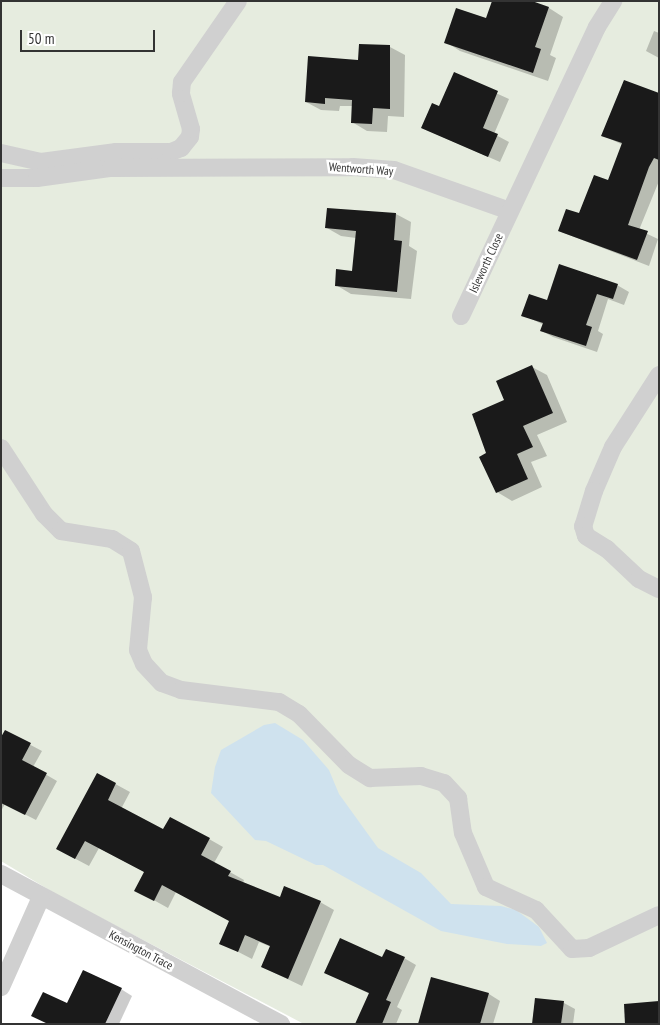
<!DOCTYPE html>
<html>
<head>
<meta charset="utf-8">
<style>
	body { margin:0 }
	#map { position:relative; width:660px; height:1025px; overflow:hidden; background:#fff; font-family:"PT Sans Narrow",sans-serif }
	div>[style] { position:absolute }
	.green>* { inset:0; background:#e6ecdf }
	.water>* { inset:0; background:#cfe2ee }
	.shadow>* { inset:0; background:#0003 }
	.building>* { inset:0; background:#1a1a1a }
	.minor>* { height:18px; margin:-9px; padding:0 9px; transform-origin:9px; border-radius:9px; background:#d0d0d0 }
	span { translate:-50% -50%; white-space:nowrap; text-align:center; line-height:1.15; -webkit-text-stroke:5px #fff; paint-order:stroke }
	.street-label { font-size:12px; color:#333 }
	.frame { position:absolute; inset:0; border:2px solid #333; pointer-events:none }
	.scale { position:absolute; left:20px; top:30px; width:135px; height:22px; box-sizing:border-box; border:2px solid #333; border-top:0; padding-left:6px; font-size:15px; line-height:18px; white-space:nowrap; color:#333; -webkit-text-stroke:4px #fff; paint-order:stroke }
</style>
</head>
<body>
<div id="map">
	<div class="green">
		<div style="clip-path:polygon(1px 1px,659px 1px,659px 1024px,304px 1024px,61px 897px,1px 861px)"></div>
	</div>
	<div class="water">
		<div style="clip-path:polygon(275px 723px,303px 740px,329px 770px,339px 794px,378px 848px,421px 873px,451px 904px,501px 906px,516px 910px,539px 927px,547px 943px,541px 946px,507px 944px,441px 931px,323px 865px,316px 865px,266px 841px,255px 840px,211px 793px,215px 767px,221px 750px,264px 725px)"></div>
	</div>
	<div class="shadow">
		<div style="clip-path:polygon(549px 8px,563px 17px,550px 55px,556px 58px,548px 81px,460px 51px,446px 42px,487px 20px)"></div>
		<div style="clip-path:polygon(654px 31px,659px 33px,659px 58px,646px 51px)"></div>
		<div style="clip-path:polygon(390px 47px,405px 55px,404px 117px,388px 116px,387px 132px,367px 131px,352px 122px,353px 106px,340px 106px,339px 111px,321px 110px,306px 102px,359px 61px)"></div>
		<div style="clip-path:polygon(454px 74px,509px 99px,494px 134px,509px 142px,500px 162px,422px 128px,440px 108px)"></div>
		<div style="clip-path:polygon(659px 94px,659px 181px,639px 230px,658px 239px,649px 266px,559px 231px,580px 215px,609px 182px,623px 145px,602px 135px)"></div>
		<div style="clip-path:polygon(328px 209px,396px 214px,411px 222px,409px 246px,417px 251px,411px 299px,351px 294px,336px 285px,353px 272px,356px 238px,341px 236px,327px 228px)"></div>
		<div style="clip-path:polygon(617px 285px,629px 292px,624px 305px,608px 299px,598px 331px,603px 334px,597px 352px,553px 337px,542px 331px,544px 325px,523px 315px,548px 302px)"></div>
		<div style="clip-path:polygon(532px 367px,547px 375px,567px 422px,537px 435px,547px 456px,531px 462px,542px 487px,512px 501px,497px 492px,488px 454px,506px 401px)"></div>
		<div style="clip-path:polygon(6px 732px,42px 751px,33px 767px,57px 781px,36px 820px,5px 804px,1px 811px,1px 740px)"></div>
		<div style="clip-path:polygon(97px 774px,130px 792px,121px 809px,164px 831px,209px 839px,223px 847px,214px 863px,244px 880px,243px 883px,280px 899px,320px 902px,334px 910px,302px 986px,262px 967px,271px 947px,259px 942px,252px 959px,221px 943px,230px 921px,176px 892px,168px 908px,150px 898px,145px 872px,99px 848px,89px 866px,72px 857px)"></div>
		<div style="clip-path:polygon(404px 958px,416px 965px,397px 1007px,402px 1010px,396px 1024px,365px 1024px,370px 994px,326px 973px,383px 959px)"></div>
		<div style="clip-path:polygon(432px 978px,489px 994px,500px 1001px,493px 1024px,419px 1024px)"></div>
		<div style="clip-path:polygon(121px 989px,132px 996px,119px 1024px,48px 1024px,67px 1005px)"></div>
		<div style="clip-path:polygon(564px 1003px,575px 1009px,573px 1024px,533px 1024px)"></div>
	</div>
	<div class="building">
		<div style="clip-path:polygon(492px 1px,532px 1px,549px 7px,535px 47px,541px 49px,533px 73px,444px 43px,456px 8px,486px 18px)"></div>
		<div style="clip-path:polygon(359px 44px,390px 45px,390px 109px,373px 108px,372px 124px,351px 123px,352px 100px,325px 98px,325px 104px,305px 102px,308px 56px,358px 60px)"></div>
		<div style="clip-path:polygon(454px 72px,498px 91px,483px 128px,498px 134px,488px 157px,421px 128px,432px 103px,439px 106px)"></div>
		<div style="clip-path:polygon(624px 80px,659px 93px,659px 160px,654px 158px,649px 167px,628px 225px,648px 231px,637px 260px,558px 231px,566px 209px,579px 213px,594px 175px,608px 180px,622px 143px,601px 136px)"></div>
		<div style="clip-path:polygon(327px 208px,396px 213px,394px 240px,402px 241px,397px 292px,335px 286px,336px 269px,352px 271px,356px 231px,325px 228px)"></div>
		<div style="clip-path:polygon(559px 264px,618px 284px,613px 299px,597px 294px,586px 325px,592px 327px,586px 346px,540px 331px,543px 323px,521px 316px,529px 294px,547px 300px)"></div>
		<div style="clip-path:polygon(532px 365px,553px 413px,523px 426px,533px 447px,517px 454px,528px 479px,496px 493px,479px 457px,486px 453px,472px 414px,504px 400px,496px 381px)"></div>
		<div style="clip-path:polygon(5px 730px,31px 743px,22px 760px,47px 773px,25px 815px,1px 803px,1px 737px)"></div>
		<div style="clip-path:polygon(97px 773px,116px 783px,108px 800px,163px 829px,170px 817px,210px 838px,201px 855px,231px 871px,228px 876px,280px 897px,284px 886px,321px 901px,288px 979px,261px 967px,270px 946px,245px 935px,238px 952px,219px 944px,229px 921px,162px 885px,154px 901px,134px 891px,144px 872px,85px 841px,75px 859px,56px 849px)"></div>
		<div style="clip-path:polygon(340px 938px,382px 957px,386px 949px,405px 957px,386px 1000px,391px 1002px,382px 1024px,355px 1024px,369px 993px,324px 973px)"></div>
		<div style="clip-path:polygon(83px 970px,122px 988px,105px 1024px,48px 1024px,31px 1016px,43px 992px,67px 1003px)"></div>
		<div style="clip-path:polygon(431px 977px,489px 993px,480px 1024px,418px 1024px)"></div>
		<div style="clip-path:polygon(535px 998px,564px 1001px,561px 1024px,532px 1024px)"></div>
		<div style="clip-path:polygon(659px 1001px,659px 1024px,625px 1024px,624px 1004px)"></div>
	</div>
	<div class="minor">
		<div style="left:1px;top:153px;width:41px;rotate:12.7deg"></div>
		<div style="left:41px;top:162px;width:76px;rotate:-7.6deg"></div>
		<div style="left:116px;top:152px;width:55px"></div>
		<div style="left:171px;top:152px;width:11px;rotate:-22deg"></div>
		<div style="left:181px;top:148px;width:14px;rotate:-51deg"></div>
		<div style="left:190px;top:137px;width:8px;rotate:-83deg"></div>
		<div style="left:191px;top:129px;width:37px;rotate:-106deg"></div>
		<div style="left:181px;top:93px;width:11px;rotate:-85deg"></div>
		<div style="left:182px;top:82px;width:98px;rotate:-55.3deg"></div>
		<div style="left:1px;top:178px;width:36px"></div>
		<div style="left:37px;top:178px;width:75px;rotate:-7.7deg"></div>
		<div style="left:111px;top:168px;width:242px;rotate:-0.2deg"></div>
		<div style="left:353px;top:167px;width:41px;rotate:4.2deg"></div>
		<div style="left:394px;top:170px;width:123px;rotate:19.5deg"></div>
		<div style="left:461px;top:316px;width:319px;rotate:-64.8deg"></div>
		<div style="left:597px;top:27px;width:31px;rotate:-58deg"></div>
		<div style="left:659px;top:375px;width:85px;rotate:122.6deg"></div>
		<div style="left:613px;top:447px;width:48px;rotate:113.4deg"></div>
		<div style="left:594px;top:491px;width:37px;rotate:107deg"></div>
		<div style="left:583px;top:526px;width:10px;rotate:73deg"></div>
		<div style="left:586px;top:536px;width:25px;rotate:32deg"></div>
		<div style="left:607px;top:549px;width:44px;rotate:43.2deg"></div>
		<div style="left:639px;top:579px;width:22px;rotate:27deg"></div>
		<div style="left:1px;top:448px;width:79px;rotate:56.9deg"></div>
		<div style="left:44px;top:514px;width:24px;rotate:45deg"></div>
		<div style="left:61px;top:531px;width:52px;rotate:8.9deg"></div>
		<div style="left:112px;top:539px;width:22px;rotate:32deg"></div>
		<div style="left:131px;top:551px;width:48px;rotate:75.4deg"></div>
		<div style="left:143px;top:597px;width:53px;rotate:95.4deg"></div>
		<div style="left:138px;top:650px;width:15px;rotate:67deg"></div>
		<div style="left:144px;top:664px;width:26px;rotate:47deg"></div>
		<div style="left:162px;top:683px;width:20px;rotate:20deg"></div>
		<div style="left:181px;top:690px;width:99px;rotate:7deg"></div>
		<div style="left:279px;top:702px;width:23px;rotate:31deg"></div>
		<div style="left:299px;top:714px;width:71px;rotate:45.6deg"></div>
		<div style="left:349px;top:765px;width:25px;rotate:32deg"></div>
		<div style="left:370px;top:778px;width:51px;rotate:-2.2deg"></div>
		<div style="left:421px;top:776px;width:24px;rotate:17deg"></div>
		<div style="left:444px;top:783px;width:21px;rotate:47deg"></div>
		<div style="left:458px;top:798px;width:35px;rotate:82deg"></div>
		<div style="left:463px;top:833px;width:59px;rotate:66.9deg"></div>
		<div style="left:486px;top:887px;width:55px;rotate:24.7deg"></div>
		<div style="left:536px;top:910px;width:53px;rotate:47.3deg"></div>
		<div style="left:572px;top:949px;width:17px;rotate:-3deg"></div>
		<div style="left:589px;top:948px;width:77px;rotate:-25.2deg"></div>
		<div style="left:1px;top:874px;width:318px;rotate:28.2deg"></div>
		<div style="left:1px;top:987px;width:98px;rotate:-66deg"></div>
	</div>
	<div class="street-label">
		<span style="left:361px;top:169px;rotate:4deg">Wentworth Way</span>
		<span style="left:486px;top:263px;rotate:-65deg">Isleworth Close</span>
		<span style="left:141px;top:950px;rotate:28deg">Kensington Trace</span>
	</div>
	<div class="frame"></div>
	<div class="scale">50 m</div>
</div>
</body>
</html>
